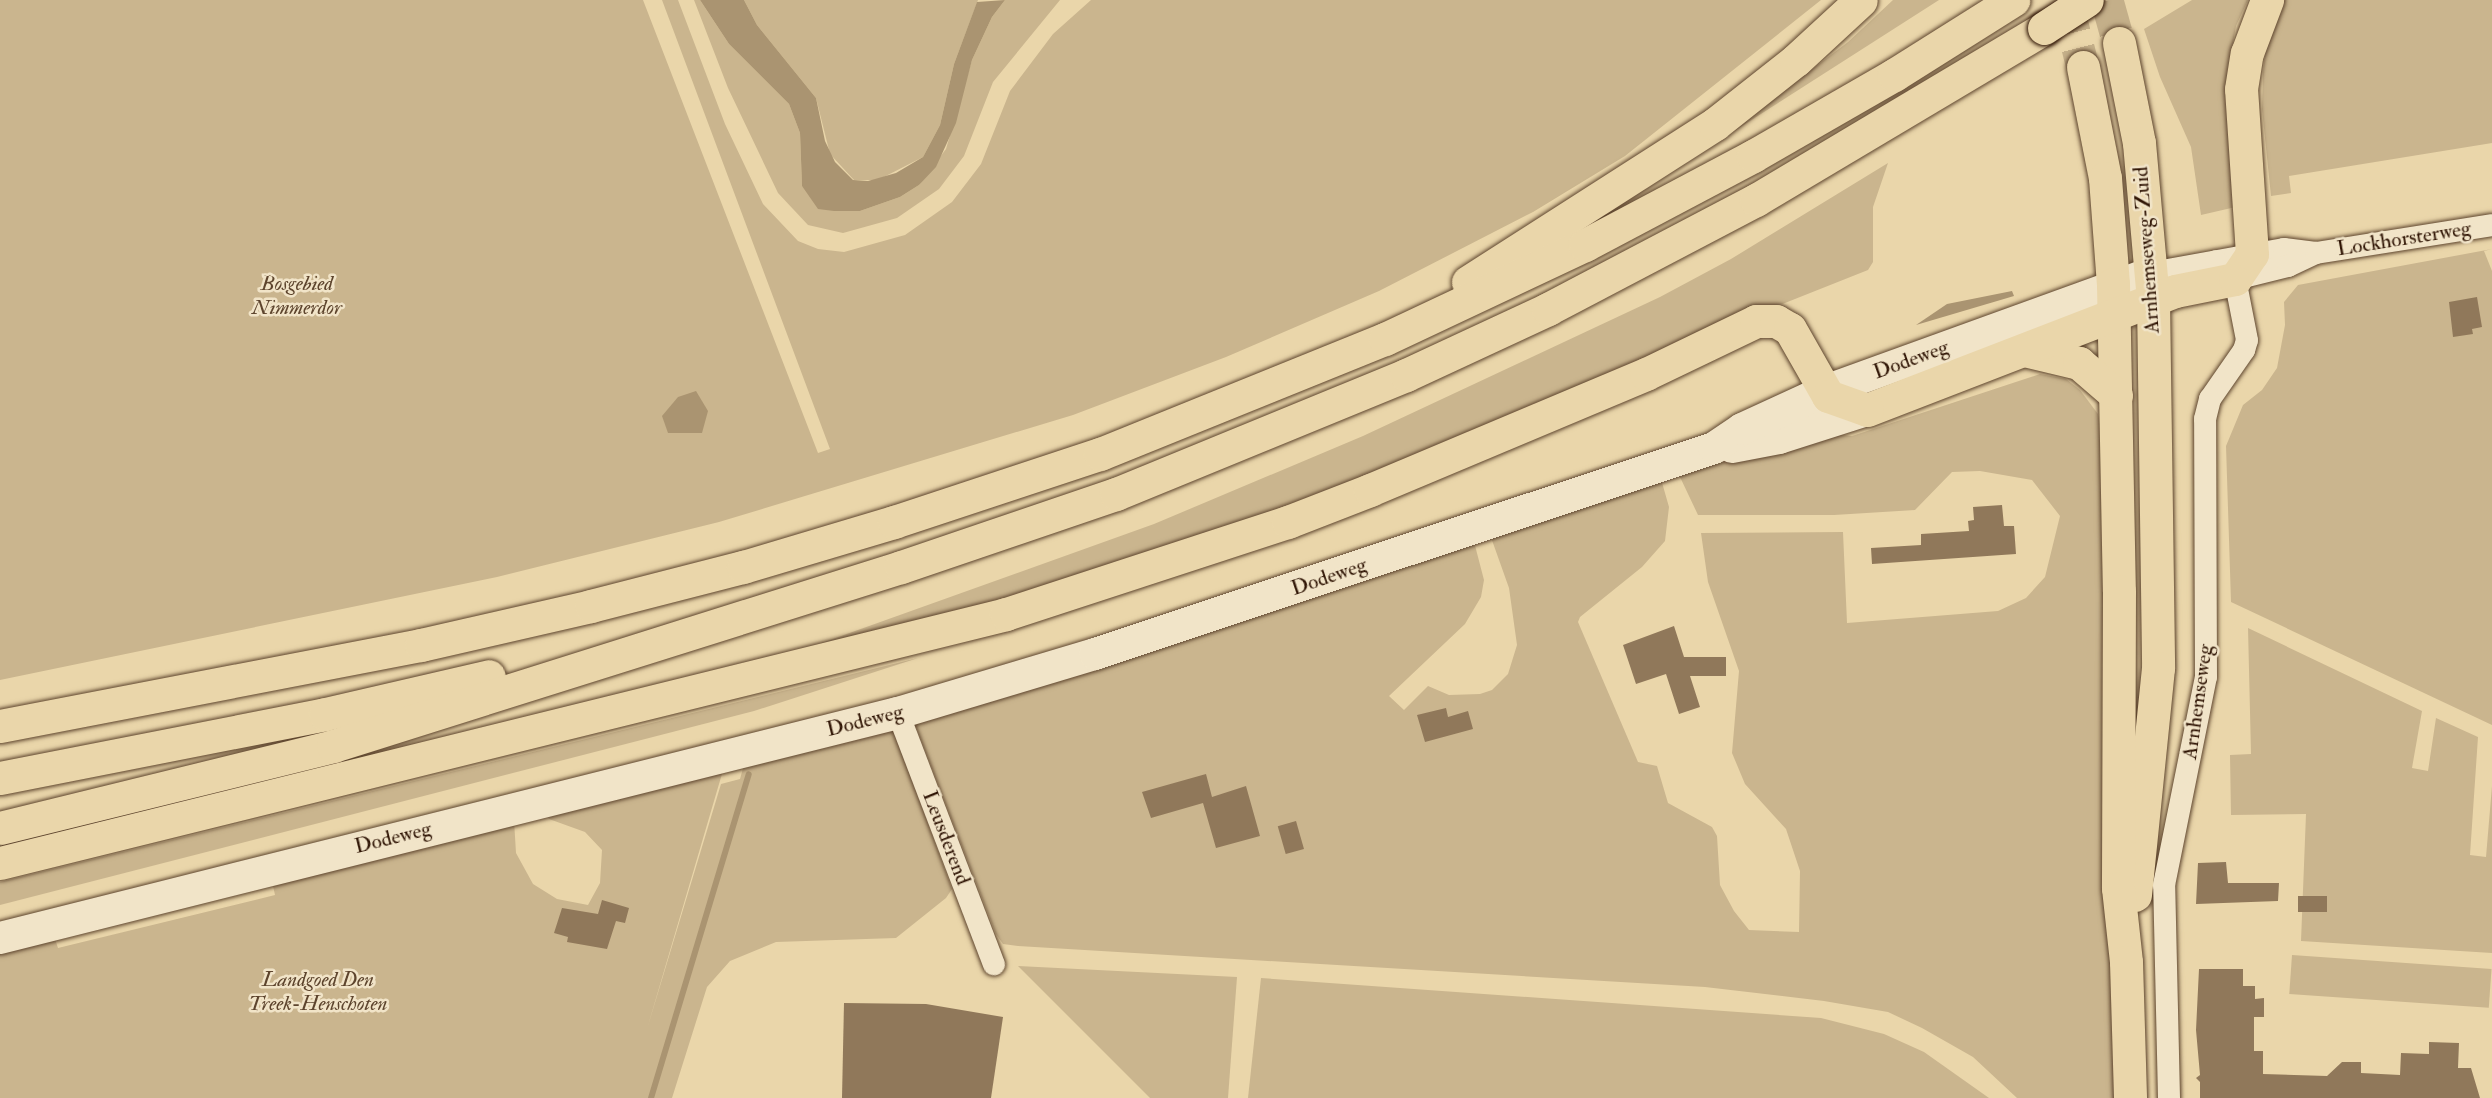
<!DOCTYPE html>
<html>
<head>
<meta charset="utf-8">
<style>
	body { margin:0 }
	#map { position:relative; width:2492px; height:1098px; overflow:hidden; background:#ead6aa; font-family:"IM FELL Double Pica",serif }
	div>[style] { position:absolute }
	.green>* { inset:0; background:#cab58e; transform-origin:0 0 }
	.water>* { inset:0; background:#aa9471 }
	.stream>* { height:6px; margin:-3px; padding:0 3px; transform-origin:3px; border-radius:3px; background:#aa9471 }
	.building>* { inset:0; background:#90785a; transform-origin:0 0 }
	.primary-tunnel>* { height:33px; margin-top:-16.5px; transform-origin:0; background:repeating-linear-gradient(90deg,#c4af89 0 33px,transparent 0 49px) }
	.roads { filter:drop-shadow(0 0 2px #5d442d) drop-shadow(0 0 2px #5d442d) }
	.street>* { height:22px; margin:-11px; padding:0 11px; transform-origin:11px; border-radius:11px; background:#f1e4c8 }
	.secondary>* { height:32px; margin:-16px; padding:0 16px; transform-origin:16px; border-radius:16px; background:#f1e4c8 }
	.primary>* { height:33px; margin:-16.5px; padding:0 16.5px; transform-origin:16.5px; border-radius:16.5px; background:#ead6aa }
	.highway>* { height:33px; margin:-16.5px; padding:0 16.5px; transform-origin:16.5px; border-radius:16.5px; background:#ead6aa }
	.bridges { filter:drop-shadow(0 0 2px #2e1303) drop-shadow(0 0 2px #2e1303) }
	.highway-bridge>* { height:33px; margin:-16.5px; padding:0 16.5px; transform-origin:16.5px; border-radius:16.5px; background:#ead6aa }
	span { translate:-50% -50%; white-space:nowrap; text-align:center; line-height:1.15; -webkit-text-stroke:5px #f1e4c8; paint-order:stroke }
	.street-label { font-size:21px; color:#2e1303 }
	.park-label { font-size:21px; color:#5d442d; font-style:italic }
</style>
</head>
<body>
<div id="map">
	<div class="green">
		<div style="clip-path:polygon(0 0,643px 0,818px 453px,830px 449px,662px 0,678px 0,725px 124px,763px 204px,798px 241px,818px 249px,844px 252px,905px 235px,952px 202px,981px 164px,1010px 91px,1053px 34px,1091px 0,1821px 0,1625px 156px,1533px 212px,1379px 291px,1226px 357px,1073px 415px,719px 522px,497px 577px,0 680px)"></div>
		<div style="clip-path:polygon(694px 0,700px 0,729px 44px,789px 104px,800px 133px,802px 186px,860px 211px,900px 197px,919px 185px,946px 149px,972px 60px,992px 17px,1005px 0,1060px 0,993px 82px,964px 156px,939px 189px,897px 218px,843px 233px,808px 225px,778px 193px,728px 88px)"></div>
		<div style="clip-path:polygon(744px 0,978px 0,954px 64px,940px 125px,923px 157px,878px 180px,854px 180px,830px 154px,816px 98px,757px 25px)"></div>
		<div style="clip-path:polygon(1893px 0,1939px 0,1711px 146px,1848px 42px)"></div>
		<div style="clip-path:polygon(2192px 0,2248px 0,2236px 26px,2229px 65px,2240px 206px,2201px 215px,2191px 147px,2160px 77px,2144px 29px)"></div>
		<div style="clip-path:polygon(2284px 0,2492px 0,2492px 143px,2289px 176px,2291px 193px,2271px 196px,2262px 109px,2263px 73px,2266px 45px)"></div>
		<div style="clip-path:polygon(1888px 163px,1873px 207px,1873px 262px,1868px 270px,1750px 317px,1482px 440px,1043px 588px,788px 655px,1154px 524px,1363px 436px,1660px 297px,1731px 259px)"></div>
		<div style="clip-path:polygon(2492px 249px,2484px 251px,2492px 271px,2492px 725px,2231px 602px,2226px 446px,2243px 405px,2262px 390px,2277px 368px,2285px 325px,2284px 302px,2298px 285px)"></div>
		<div style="clip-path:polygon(2040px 374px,2066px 379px,2080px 390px,2098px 414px,2103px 439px,2120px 1098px,2017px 1098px,1973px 1057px,1922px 1028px,1888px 1012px,1824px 1001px,1705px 987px,1018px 946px,1003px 944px,996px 934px,911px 714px,1472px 534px,1484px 580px,1481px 597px,1465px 624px,1389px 696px,1404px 710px,1428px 686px,1449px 695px,1480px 694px,1492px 690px,1508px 674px,1517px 645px,1509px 588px,1488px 529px,1659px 472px,1669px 507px,1665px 541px,1642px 567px,1580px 617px,1578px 622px,1638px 762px,1657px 766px,1668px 803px,1712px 827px,1717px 836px,1720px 885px,1734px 911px,1749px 930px,1799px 932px,1800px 871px,1786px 829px,1745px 784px,1732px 753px,1739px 671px,1708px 582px,1701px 533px,1843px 532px,1847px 623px,1998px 611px,2026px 598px,2045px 577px,2060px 516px,2032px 480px,1980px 471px,1952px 472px,1915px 510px,1834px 515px,1698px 515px,1680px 477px,1681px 465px,1822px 433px,1852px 436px)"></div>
		<div style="clip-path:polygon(2248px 628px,2422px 711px,2412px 768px,2428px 771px,2436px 718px,2478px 737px,2470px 855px,2486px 857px,2492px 786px,2492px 953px,2301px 941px,2306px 814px,2231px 815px,2230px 755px,2251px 754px)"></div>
		<div style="clip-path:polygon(918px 658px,754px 711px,0 905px,0 882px)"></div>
		<div style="clip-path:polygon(890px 721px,952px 889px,946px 898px,896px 938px,776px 942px,730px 961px,707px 987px,672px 1098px,0 1098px,0 951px,55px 939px,58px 948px,275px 895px,273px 886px,514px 820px,516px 853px,533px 884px,557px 899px,588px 905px,600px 883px,602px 850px,585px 832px,549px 819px,544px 809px,724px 767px,647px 1029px,721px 784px,740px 779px,745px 761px)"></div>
		<div style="left:2292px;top:955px;width:200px;height:39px;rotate:4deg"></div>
		<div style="clip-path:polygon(1018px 966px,1237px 977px,1228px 1098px,1150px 1098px)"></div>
		<div style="clip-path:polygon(1261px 978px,1821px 1018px,1884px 1034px,1924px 1052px,1989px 1098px,1248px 1098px)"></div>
	</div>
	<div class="water">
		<div style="clip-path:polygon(700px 0,744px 0,757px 25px,816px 98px,825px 141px,835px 162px,853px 180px,868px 181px,896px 173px,923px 157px,940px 125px,954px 64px,977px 2px,1005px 0,992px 17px,972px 60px,956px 123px,936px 167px,919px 185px,900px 197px,860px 211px,834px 211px,818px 209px,802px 186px,800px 133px,789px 104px,729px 44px)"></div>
		<div style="clip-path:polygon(2012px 291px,2014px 296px,1916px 325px,1947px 304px)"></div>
		<div style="clip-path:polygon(696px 391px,708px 411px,702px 433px,668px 433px,662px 416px,678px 397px)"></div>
	</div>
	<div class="stream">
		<div style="left:651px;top:1098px;width:338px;rotate:-73.2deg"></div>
	</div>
	<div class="building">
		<div style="clip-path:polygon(2477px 297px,2482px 327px,2472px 329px,2473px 334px,2453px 337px,2449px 302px)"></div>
		<div style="clip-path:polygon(2002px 505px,2004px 526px,2014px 526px,2016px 554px,1872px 564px,1871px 548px,1921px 545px,1921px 534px,1969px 531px,1968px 521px,1974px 520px,1973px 507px)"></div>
		<div style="clip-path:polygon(1674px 626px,1684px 657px,1726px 657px,1726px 676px,1690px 676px,1700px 707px,1679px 714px,1666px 674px,1636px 684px,1623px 645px)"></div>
		<div style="clip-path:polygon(1446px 708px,1448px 717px,1468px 711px,1473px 729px,1425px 742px,1417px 715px)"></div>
		<div style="clip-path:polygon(1206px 774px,1212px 797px,1246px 786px,1260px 836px,1216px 848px,1203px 803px,1151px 818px,1142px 792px)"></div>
		<div style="left:1296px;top:821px;width:29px;height:19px;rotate:74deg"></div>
		<div style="clip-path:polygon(2226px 862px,2228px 883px,2279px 883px,2278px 901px,2196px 904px,2198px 863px)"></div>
		<div style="left:2298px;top:896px;width:29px;height:16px"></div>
		<div style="clip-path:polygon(602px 900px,629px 908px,625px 923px,616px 921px,607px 949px,567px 942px,568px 937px,554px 933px,562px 908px,598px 914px)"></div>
		<div style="clip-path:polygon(2199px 969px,2243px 969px,2243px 986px,2255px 986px,2255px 999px,2264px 998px,2264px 1017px,2254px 1017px,2254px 1051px,2263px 1051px,2263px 1074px,2327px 1076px,2342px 1062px,2361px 1062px,2361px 1073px,2400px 1075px,2401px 1053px,2429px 1054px,2429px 1042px,2459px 1043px,2458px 1068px,2471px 1068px,2480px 1098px,2200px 1098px,2200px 1082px,2196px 1078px,2200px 1075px,2196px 1030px)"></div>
		<div style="clip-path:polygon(844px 1003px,926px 1004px,1003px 1017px,991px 1098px,842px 1098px)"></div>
	</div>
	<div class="primary-tunnel">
		<div style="left:2066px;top:0;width:69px;rotate:75.8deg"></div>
		<div style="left:2107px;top:0;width:45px;rotate:74.4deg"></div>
	</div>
	<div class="roads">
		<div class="street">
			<div style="left:2151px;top:273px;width:135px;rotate:-10.2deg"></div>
			<div style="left:2284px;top:249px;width:32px;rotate:7deg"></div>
			<div style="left:2235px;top:279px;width:55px;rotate:-13.8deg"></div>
			<div style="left:2288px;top:266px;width:31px;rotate:-25deg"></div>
			<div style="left:2316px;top:253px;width:178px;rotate:-9deg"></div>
			<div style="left:898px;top:713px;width:269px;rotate:69.1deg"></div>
			<div style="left:2169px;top:1098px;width:213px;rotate:-91.3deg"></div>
			<div style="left:2164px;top:885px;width:212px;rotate:-78.6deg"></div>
			<div style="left:2206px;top:677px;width:258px;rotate:-90.2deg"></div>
			<div style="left:2205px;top:419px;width:21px;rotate:-76deg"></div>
			<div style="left:2210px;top:399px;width:60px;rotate:-55.2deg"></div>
			<div style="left:2244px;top:350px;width:10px;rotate:-73deg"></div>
			<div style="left:2247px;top:340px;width:62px;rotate:-101.1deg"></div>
			<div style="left:2235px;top:279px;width:26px;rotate:-137deg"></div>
		</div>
		<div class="secondary">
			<div style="left:1732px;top:447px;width:48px;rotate:-10.8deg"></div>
			<div style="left:1779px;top:438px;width:92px;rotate:-17.7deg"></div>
			<div style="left:0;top:938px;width:926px;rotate:-14.07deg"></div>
			<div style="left:898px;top:713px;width:206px;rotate:-16.7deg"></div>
			<div style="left:1095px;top:654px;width:652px;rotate:-18.41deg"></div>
			<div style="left:1714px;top:448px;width:34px;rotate:-34deg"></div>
			<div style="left:1742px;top:429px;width:91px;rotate:-24.6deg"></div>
			<div style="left:1825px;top:391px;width:347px;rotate:-19.9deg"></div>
		</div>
		<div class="primary">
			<div style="left:2119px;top:43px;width:102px;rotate:78.7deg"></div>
			<div style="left:2139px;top:143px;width:157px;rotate:84.9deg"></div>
			<div style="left:2153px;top:299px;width:369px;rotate:89.2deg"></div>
			<div style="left:2158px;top:668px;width:228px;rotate:95.8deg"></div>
			<div style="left:2083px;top:67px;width:113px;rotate:78.8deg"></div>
			<div style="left:2105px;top:178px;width:106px;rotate:85.7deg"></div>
			<div style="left:2113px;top:284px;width:307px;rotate:88.9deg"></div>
			<div style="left:2119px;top:591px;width:297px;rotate:90.2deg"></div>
			<div style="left:2118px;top:888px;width:74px;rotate:83.8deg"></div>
			<div style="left:2126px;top:962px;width:136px;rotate:88.3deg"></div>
			<div style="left:2024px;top:350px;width:57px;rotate:13.3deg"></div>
			<div style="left:2079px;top:363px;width:49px;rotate:40.9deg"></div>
			<div style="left:1867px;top:410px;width:330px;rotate:-21.1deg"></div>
			<div style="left:2175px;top:291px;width:61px;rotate:-11.3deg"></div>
			<div style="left:2235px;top:279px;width:30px;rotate:-56deg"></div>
		</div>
		<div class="highway">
			<div style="left:2252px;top:254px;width:165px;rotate:-93.8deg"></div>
			<div style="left:2241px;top:89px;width:36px;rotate:-81deg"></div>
			<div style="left:2247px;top:53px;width:57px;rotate:-69.3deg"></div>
			<div style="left:1468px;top:282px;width:293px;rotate:-32.6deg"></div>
			<div style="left:1715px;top:124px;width:103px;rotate:-38.3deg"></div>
			<div style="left:1796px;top:60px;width:88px;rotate:-42.7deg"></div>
			<div style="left:0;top:726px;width:429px;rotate:-10.9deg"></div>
			<div style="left:421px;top:645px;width:174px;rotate:-12.9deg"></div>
			<div style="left:591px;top:606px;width:157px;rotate:-14.4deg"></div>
			<div style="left:743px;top:567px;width:158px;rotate:-16.6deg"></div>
			<div style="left:894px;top:522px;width:217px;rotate:-18.3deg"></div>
			<div style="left:1100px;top:454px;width:307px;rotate:-22deg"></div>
			<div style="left:1385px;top:339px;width:221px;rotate:-25.2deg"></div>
			<div style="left:1585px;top:245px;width:190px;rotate:-27.9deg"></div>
			<div style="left:1753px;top:156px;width:163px;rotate:-29.9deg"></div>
			<div style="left:1894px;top:75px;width:141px;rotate:-32.2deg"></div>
			<div style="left:0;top:778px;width:331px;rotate:-11.1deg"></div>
			<div style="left:325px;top:714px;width:168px;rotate:-13deg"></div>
			<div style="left:0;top:828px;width:343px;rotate:-13.8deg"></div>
			<div style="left:333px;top:746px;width:596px;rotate:-17.49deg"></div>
			<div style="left:901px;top:567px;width:227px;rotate:-18.8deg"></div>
			<div style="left:1116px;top:494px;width:313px;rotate:-22.3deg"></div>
			<div style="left:1406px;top:375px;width:157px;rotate:-24.9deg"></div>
			<div style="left:1548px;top:309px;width:235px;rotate:-27.7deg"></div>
			<div style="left:1756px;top:200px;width:335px;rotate:-30.8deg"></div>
			<div style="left:0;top:863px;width:1036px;rotate:-13.9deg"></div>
			<div style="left:1006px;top:614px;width:297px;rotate:-18.1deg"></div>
			<div style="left:1288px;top:522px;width:88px;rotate:-21.3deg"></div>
			<div style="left:1370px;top:490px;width:299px;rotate:-22.8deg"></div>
			<div style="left:1646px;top:374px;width:122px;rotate:-25.7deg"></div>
			<div style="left:1756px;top:321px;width:20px"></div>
			<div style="left:1776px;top:321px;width:16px;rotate:30deg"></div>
			<div style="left:1790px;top:329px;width:77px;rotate:60.4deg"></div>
			<div style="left:1828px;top:396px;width:41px;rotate:19.7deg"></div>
		</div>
	</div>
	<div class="bridges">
		<div class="highway-bridge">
			<div style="left:2044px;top:28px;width:51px;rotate:-33.1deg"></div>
		</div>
	</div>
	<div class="street-label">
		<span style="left:2404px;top:239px;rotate:-9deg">Lockhorsterweg</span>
		<span style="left:2147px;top:250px;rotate:-94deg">Arnhemseweg-Zuid</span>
		<span style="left:1911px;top:360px;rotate:-20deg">Dodeweg</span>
		<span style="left:1329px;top:577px;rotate:-19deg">Dodeweg</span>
		<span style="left:2198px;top:702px;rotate:-82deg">Arnhemseweg</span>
		<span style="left:865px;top:721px;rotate:-14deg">Dodeweg</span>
		<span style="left:393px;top:838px;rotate:-14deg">Dodeweg</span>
		<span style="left:946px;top:838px;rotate:69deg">Leusderend</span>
	</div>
	<div class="park-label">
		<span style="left:297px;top:296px">Bosgebied<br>Nimmerdor</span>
		<span style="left:318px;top:992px">Landgoed Den<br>Treek-Henschoten</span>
	</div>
</div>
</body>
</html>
